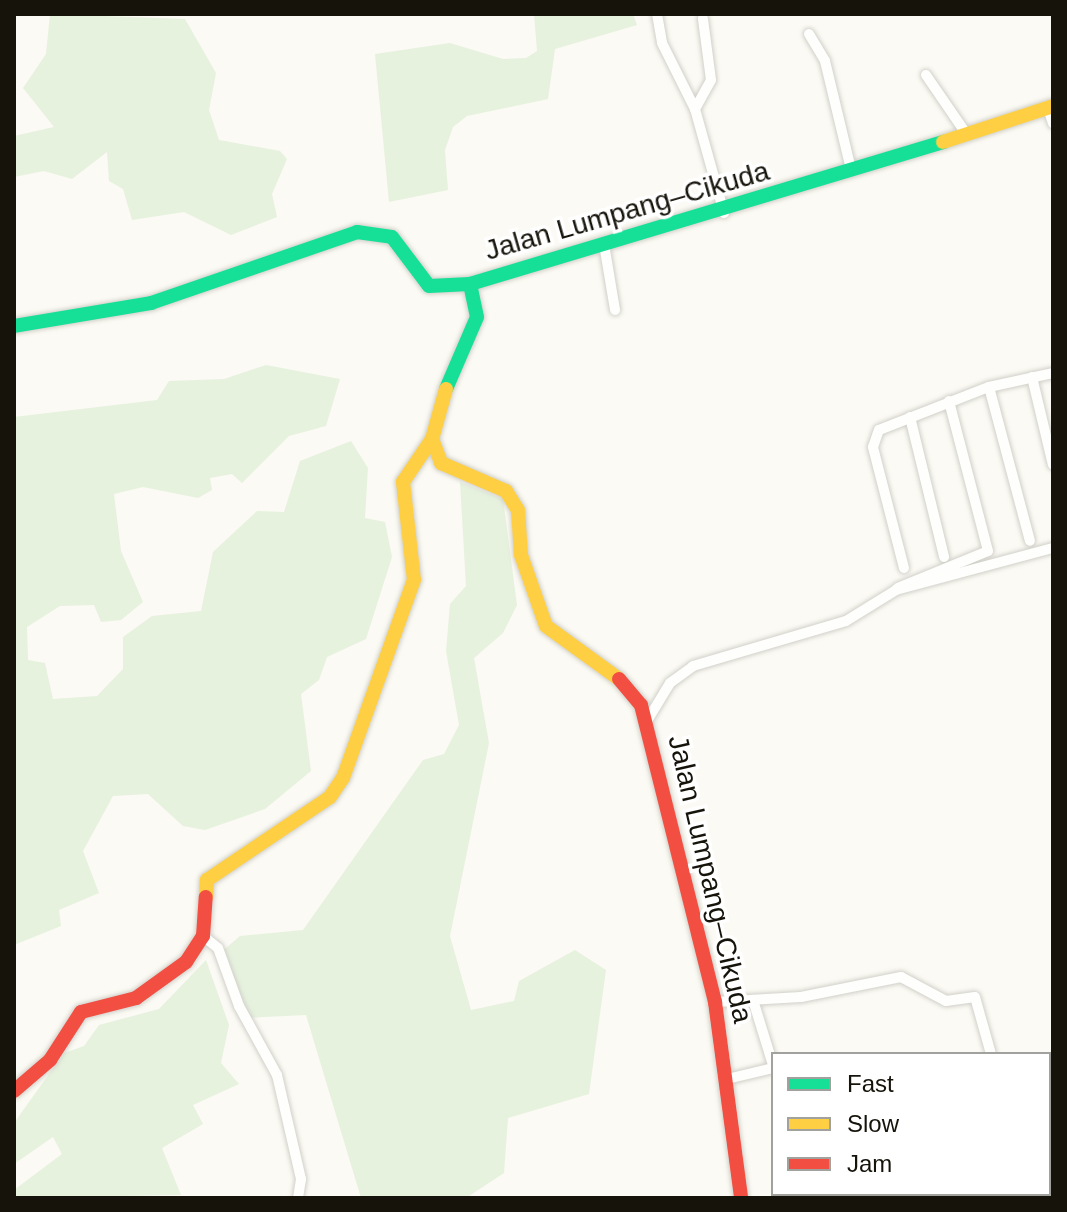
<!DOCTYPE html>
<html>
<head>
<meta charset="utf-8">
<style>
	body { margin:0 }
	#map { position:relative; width:1067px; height:1212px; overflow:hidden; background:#fbfaf4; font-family:Arial,sans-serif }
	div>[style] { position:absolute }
	.green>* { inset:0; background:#e6f2de }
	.roads { filter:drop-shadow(0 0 2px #d1d0c9) drop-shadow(0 0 2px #d1d0c9) }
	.street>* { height:10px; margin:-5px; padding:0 5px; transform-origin:5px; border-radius:5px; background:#fefefd }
	.fast>* { height:14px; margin:-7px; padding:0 7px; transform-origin:7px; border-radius:7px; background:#16e098 }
	.slow>* { height:14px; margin:-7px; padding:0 7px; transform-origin:7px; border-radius:7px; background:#ffcf43 }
	.jam>* { height:14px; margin:-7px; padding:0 7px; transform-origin:7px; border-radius:7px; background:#f24e42 }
	span { translate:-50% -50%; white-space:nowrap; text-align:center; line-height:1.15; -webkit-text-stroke:7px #fff; paint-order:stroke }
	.street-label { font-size:28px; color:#15130a }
	.frame { position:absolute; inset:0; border:16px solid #15130a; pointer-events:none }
	.legend { position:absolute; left:771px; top:1052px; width:280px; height:144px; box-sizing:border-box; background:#fff; border:2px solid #a1a19d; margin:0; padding:10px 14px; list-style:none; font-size:24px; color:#15130a }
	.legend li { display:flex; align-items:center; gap:16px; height:40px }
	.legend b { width:40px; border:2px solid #a1a19d }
</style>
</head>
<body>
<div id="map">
	<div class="green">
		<div style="clip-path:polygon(50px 14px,185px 19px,216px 73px,209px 110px,219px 140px,280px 151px,287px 159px,272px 194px,277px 217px,231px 235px,184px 212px,132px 220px,123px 189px,109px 181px,107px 152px,72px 179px,44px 171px,14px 177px,14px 136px,54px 127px,23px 88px,46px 54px)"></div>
		<div style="clip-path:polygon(534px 14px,633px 14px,637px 25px,555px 49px,548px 99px,467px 116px,453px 127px,445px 150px,448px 190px,389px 202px,375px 54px,450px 43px,503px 59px,526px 58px,537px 51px)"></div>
		<div style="clip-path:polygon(266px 365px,340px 379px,326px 426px,289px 436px,242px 483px,232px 474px,210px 478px,212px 490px,198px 498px,143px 487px,114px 494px,121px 551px,143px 602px,121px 620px,101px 622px,94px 605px,60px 606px,27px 627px,28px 660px,45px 663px,53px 699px,97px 696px,123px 669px,123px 637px,152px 616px,201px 611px,213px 552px,257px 511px,284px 512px,300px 461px,351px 441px,368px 468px,365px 518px,385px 522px,392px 557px,366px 639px,327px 657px,319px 680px,301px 694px,311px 771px,265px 809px,205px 830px,183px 826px,148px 794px,113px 796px,83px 851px,99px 893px,59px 910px,61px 926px,14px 945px,14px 417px,157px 400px,169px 381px,224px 379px)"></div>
		<div style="clip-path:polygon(460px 482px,503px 499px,517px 605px,503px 633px,474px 658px,489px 743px,450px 936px,471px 1010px,514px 1001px,519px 981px,575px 950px,606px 970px,589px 1094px,508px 1118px,504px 1173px,466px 1198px,361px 1198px,306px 1015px,243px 1018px,219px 954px,240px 936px,303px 930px,423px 760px,444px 754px,459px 725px,446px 651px,450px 604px,466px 586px)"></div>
		<div style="clip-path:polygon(206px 960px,229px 1025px,221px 1063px,239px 1084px,193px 1105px,203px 1124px,162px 1148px,181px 1195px,14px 1198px,14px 1190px,62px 1154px,53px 1137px,14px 1164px,14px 1123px,64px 1053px,84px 1046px,99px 1025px,159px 1009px)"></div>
	</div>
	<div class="roads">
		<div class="street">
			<div style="left:657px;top:14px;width:29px;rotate:80deg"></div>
			<div style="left:662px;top:43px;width:74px;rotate:63.4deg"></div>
			<div style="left:695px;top:109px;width:108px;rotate:74.4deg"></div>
			<div style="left:809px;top:34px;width:31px;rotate:59deg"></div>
			<div style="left:825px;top:61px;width:111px;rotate:76.5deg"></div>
			<div style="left:926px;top:75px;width:69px;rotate:55.6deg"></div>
			<div style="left:1048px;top:108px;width:16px;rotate:72deg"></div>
			<div style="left:695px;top:109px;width:33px;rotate:-61deg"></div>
			<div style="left:711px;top:80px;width:62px;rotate:-97.5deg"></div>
			<div style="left:604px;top:244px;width:67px;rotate:80.5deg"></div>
			<div style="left:1032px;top:377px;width:90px;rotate:76.6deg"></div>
			<div style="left:989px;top:387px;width:159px;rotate:75.1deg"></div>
			<div style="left:910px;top:417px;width:144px;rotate:76.3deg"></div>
			<div style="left:904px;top:568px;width:125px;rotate:-104.4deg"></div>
			<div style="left:873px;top:447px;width:18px;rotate:-71deg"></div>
			<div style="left:879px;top:430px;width:118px;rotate:-21.4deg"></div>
			<div style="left:989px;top:387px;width:66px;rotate:-12.3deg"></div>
			<div style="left:898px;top:588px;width:97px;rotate:-22.3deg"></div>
			<div style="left:988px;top:551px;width:155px;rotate:-104.6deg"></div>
			<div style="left:647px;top:721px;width:44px;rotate:-58.8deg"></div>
			<div style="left:670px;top:683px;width:29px;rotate:-36deg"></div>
			<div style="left:693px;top:666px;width:159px;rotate:-16.4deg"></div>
			<div style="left:846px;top:621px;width:59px;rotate:-31.8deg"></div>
			<div style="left:896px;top:590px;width:163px;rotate:-15deg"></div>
			<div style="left:203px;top:936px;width:19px;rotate:39deg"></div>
			<div style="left:218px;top:948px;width:62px;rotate:70.1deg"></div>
			<div style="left:239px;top:1006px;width:79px;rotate:61.2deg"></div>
			<div style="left:277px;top:1075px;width:107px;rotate:77deg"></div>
			<div style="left:301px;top:1179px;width:19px;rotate:99deg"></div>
			<div style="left:753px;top:1000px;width:68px;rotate:72.9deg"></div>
			<div style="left:715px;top:1002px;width:86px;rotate:-3.3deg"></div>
			<div style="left:801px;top:997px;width:102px;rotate:-11.3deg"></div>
			<div style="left:901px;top:977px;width:51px;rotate:28.1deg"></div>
			<div style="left:946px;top:1001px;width:29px;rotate:-8deg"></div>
			<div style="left:975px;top:997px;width:59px;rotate:74.3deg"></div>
			<div style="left:727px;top:1079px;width:47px;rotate:-13.4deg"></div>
			<div style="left:1049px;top:1126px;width:5px;rotate:37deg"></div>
			<div style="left:783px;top:1198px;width:4px;rotate:-76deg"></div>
		</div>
		<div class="fast">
			<div style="left:14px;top:326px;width:139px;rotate:-9.5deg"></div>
			<div style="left:151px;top:303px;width:218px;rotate:-19deg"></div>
			<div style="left:357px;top:232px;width:35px;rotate:8deg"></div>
			<div style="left:392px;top:237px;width:61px;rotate:52.9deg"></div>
			<div style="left:429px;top:286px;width:41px;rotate:-2.8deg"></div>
			<div style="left:446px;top:389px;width:78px;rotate:-66.7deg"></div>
			<div style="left:477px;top:317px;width:34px;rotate:-102deg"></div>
			<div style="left:470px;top:284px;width:494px;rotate:-16.7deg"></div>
		</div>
		<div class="slow">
			<div style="left:943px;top:142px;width:116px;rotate:-18.1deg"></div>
			<div style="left:446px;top:389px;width:52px;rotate:105.6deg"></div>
			<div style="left:432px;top:439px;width:26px;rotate:69deg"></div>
			<div style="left:441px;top:463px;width:71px;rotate:23.3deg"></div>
			<div style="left:506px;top:491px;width:22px;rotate:58deg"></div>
			<div style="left:518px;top:510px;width:45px;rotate:86.2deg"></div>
			<div style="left:521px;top:555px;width:75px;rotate:70.6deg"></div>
			<div style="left:546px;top:626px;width:90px;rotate:36deg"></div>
			<div style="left:206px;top:897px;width:17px;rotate:-87deg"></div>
			<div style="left:207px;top:880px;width:148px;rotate:-34deg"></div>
			<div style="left:330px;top:797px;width:23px;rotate:-56deg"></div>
			<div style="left:343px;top:778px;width:210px;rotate:-70.3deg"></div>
			<div style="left:414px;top:580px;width:99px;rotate:-96.4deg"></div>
			<div style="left:403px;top:482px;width:52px;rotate:-56deg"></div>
		</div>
		<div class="jam">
			<div style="left:619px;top:679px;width:34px;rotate:50deg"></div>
			<div style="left:641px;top:705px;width:306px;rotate:76deg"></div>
			<div style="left:715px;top:1002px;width:198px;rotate:82.4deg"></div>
			<div style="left:14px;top:1091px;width:48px;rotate:-40.7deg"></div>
			<div style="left:50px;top:1060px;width:57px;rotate:-57.1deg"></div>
			<div style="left:81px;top:1012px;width:57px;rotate:-14.3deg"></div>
			<div style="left:136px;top:998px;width:62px;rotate:-35.8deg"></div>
			<div style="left:186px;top:962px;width:31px;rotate:-57deg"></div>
			<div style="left:203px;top:936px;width:39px;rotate:-86deg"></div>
		</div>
	</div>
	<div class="street-label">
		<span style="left:627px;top:211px;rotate:-16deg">Jalan Lumpang–Cikuda</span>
		<span style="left:710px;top:879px;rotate:77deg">Jalan Lumpang–Cikuda</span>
	</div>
	<div class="frame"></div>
	<ul class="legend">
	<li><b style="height:10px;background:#16e098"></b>Fast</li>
	<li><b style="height:10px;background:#ffcf43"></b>Slow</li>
	<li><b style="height:10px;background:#f24e42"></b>Jam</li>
	</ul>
</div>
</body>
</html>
